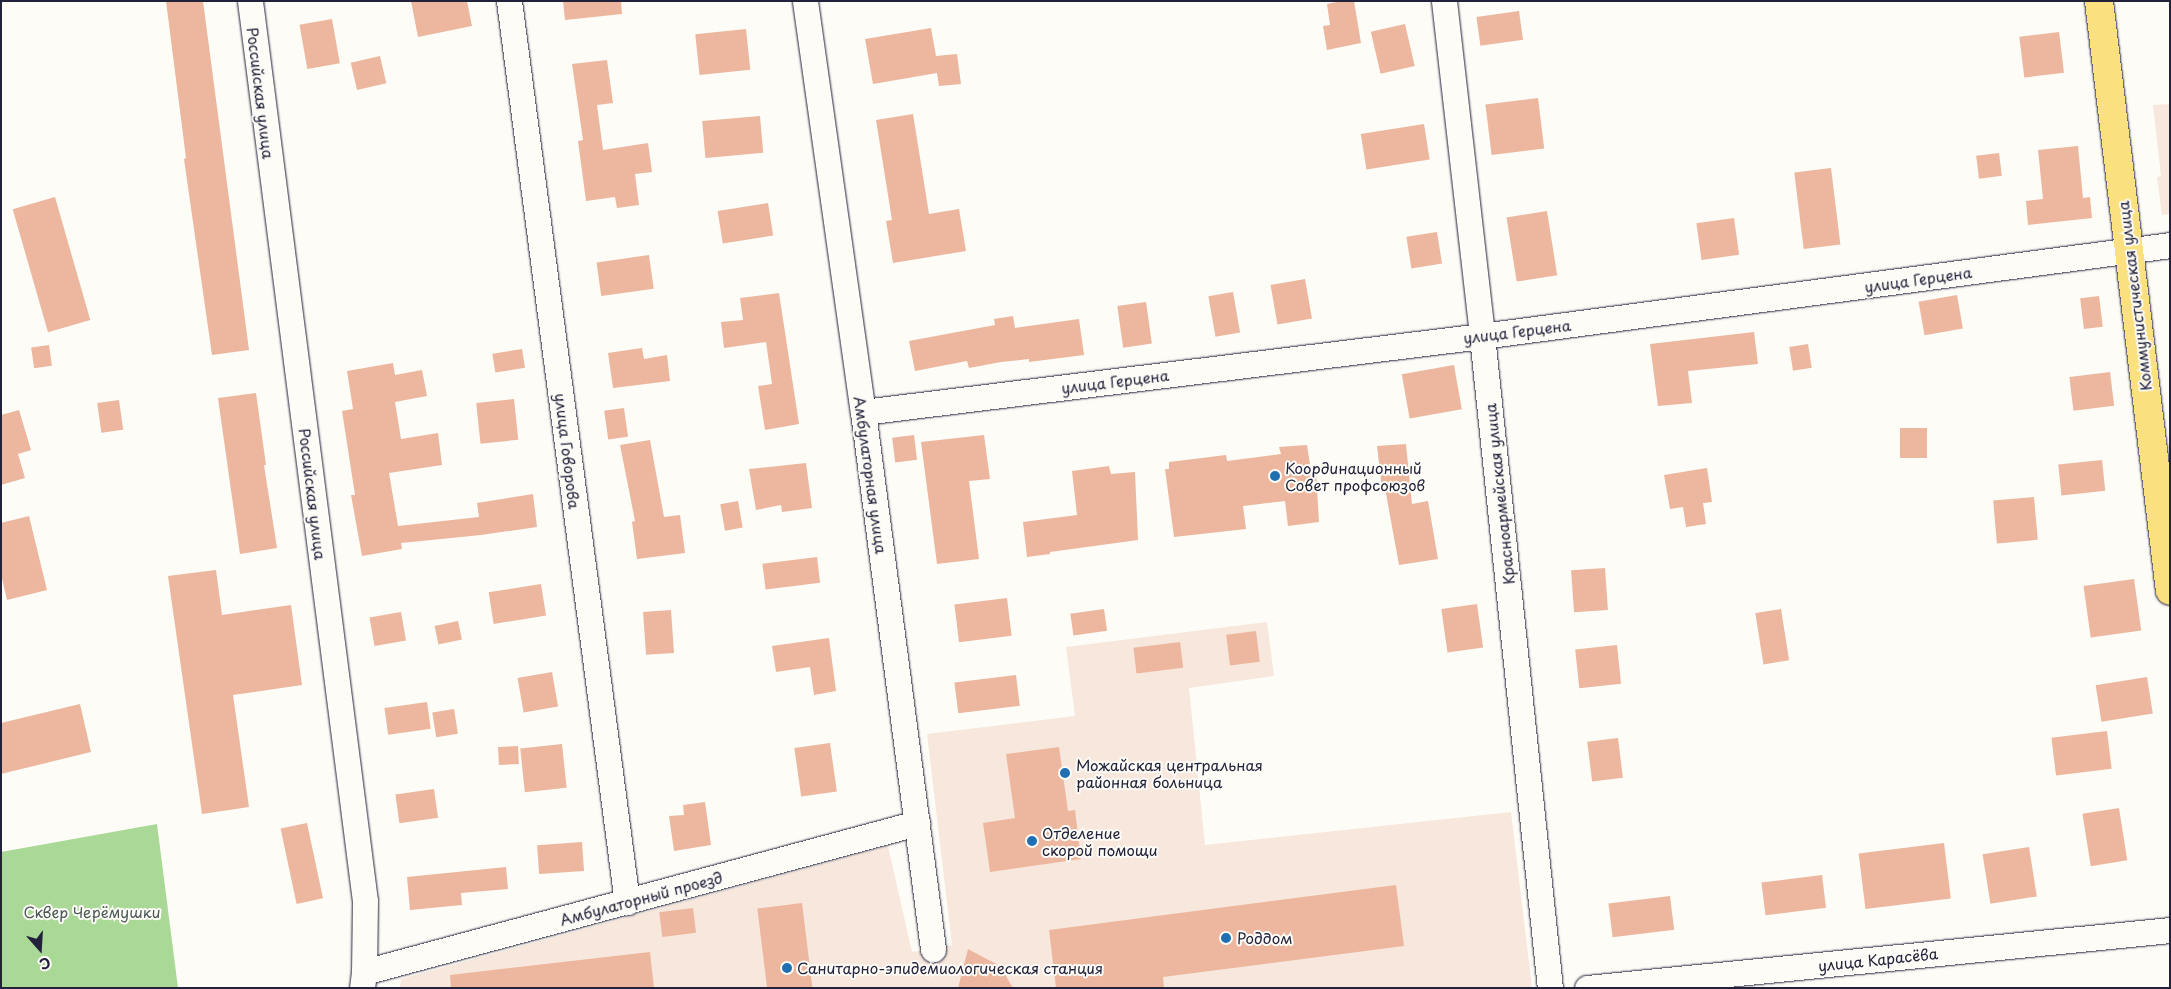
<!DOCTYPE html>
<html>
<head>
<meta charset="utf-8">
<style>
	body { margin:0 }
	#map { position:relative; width:2171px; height:989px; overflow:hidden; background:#fdfcf7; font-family:"Playpen Sans",sans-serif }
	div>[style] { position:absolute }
	.built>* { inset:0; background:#f8e7dc }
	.green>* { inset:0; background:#aad897 }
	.building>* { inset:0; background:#ecb79e; transform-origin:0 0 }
	.roads { filter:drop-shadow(0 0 1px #22223b) drop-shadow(0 0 1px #22223b) }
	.minor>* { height:25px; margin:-12.5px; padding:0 12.5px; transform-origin:12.5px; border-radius:12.5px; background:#fdfcf7 }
	.major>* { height:28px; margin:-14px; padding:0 14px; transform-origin:14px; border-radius:14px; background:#fbe080 }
	.dots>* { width:14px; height:14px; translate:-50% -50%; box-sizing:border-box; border:2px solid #fdfcf7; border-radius:50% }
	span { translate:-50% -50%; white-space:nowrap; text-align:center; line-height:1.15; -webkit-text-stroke:4px #fdfcf7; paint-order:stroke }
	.street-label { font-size:15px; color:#22223b }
	.poi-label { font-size:15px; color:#22223b }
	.left { translate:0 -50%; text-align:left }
	.park-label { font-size:15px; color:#4b5957 }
	.frame { position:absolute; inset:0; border:2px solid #22223b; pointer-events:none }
	.north { position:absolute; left:15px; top:924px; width:50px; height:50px; -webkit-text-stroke:4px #fdfcf7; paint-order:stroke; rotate:161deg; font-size:14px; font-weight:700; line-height:20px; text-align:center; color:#22223b }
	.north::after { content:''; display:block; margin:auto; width:18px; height:22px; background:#22223b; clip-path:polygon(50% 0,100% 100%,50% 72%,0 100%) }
</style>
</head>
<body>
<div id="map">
	<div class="built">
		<div style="clip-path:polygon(2170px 104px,2170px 214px,2162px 215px,2157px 177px,2161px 176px,2153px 105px)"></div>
		<div style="clip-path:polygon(1267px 622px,1274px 676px,1189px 688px,1205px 845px,1511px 812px,1532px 988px,400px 988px,401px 979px,888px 846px,912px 952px,952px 945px,927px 734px,1075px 716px,1066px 647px)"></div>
	</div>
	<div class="green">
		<div style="clip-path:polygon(157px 824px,178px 988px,1px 988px,1px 852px)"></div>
	</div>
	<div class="building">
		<div style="clip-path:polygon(166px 1px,203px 1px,249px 350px,212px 355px,184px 159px,186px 158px)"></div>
		<div style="clip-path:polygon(411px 1px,467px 1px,472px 26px,418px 37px)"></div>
		<div style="clip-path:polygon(563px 1px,621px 1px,622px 14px,565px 20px)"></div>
		<div style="clip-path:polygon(1341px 1px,1354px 1px,1361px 43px,1327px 50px,1323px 26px,1330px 25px,1327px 4px)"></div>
		<div style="left:1519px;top:11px;width:29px;height:43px;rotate:82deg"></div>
		<div style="left:332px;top:19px;width:45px;height:33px;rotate:80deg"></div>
		<div style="left:1405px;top:24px;width:43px;height:35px;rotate:77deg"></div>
		<div style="clip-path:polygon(931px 28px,936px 56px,957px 54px,961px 84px,939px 86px,937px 73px,873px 84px,865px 39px)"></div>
		<div style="left:746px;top:29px;width:41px;height:51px;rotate:84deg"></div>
		<div style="left:2059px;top:32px;width:41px;height:40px;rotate:83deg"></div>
		<div style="left:380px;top:56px;width:28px;height:30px;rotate:77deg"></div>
		<div style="clip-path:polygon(607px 60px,613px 103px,597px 105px,603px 150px,648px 143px,652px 172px,635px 174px,639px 205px,617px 208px,615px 197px,586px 201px,578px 141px,583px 140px,572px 64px)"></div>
		<div style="left:1538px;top:98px;width:51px;height:53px;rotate:83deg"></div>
		<div style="clip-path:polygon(913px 114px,929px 214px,959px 209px,966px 251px,893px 263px,886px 221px,892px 220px,876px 120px)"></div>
		<div style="left:760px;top:116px;width:37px;height:58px;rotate:85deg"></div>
		<div style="left:1424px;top:124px;width:36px;height:64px;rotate:81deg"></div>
		<div style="clip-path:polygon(2078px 146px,2083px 198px,2090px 197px,2092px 218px,2028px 225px,2026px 201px,2043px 199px,2038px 150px)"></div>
		<div style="left:1999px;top:153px;width:23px;height:23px;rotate:83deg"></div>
		<div style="left:1831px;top:168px;width:77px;height:37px;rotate:83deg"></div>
		<div style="left:55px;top:197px;width:128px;height:44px;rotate:74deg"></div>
		<div style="left:768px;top:203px;width:33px;height:51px;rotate:81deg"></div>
		<div style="left:1547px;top:211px;width:65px;height:41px;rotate:81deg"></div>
		<div style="left:1734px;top:218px;width:37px;height:38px;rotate:82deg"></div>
		<div style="left:1437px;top:232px;width:32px;height:31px;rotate:81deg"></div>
		<div style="left:649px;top:255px;width:34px;height:53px;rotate:82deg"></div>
		<div style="left:1305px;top:279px;width:40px;height:35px;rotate:80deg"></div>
		<div style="left:1233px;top:292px;width:41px;height:25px;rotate:80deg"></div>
		<div style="clip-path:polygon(779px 293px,799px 424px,765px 430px,758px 386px,772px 384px,766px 342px,724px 348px,721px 322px,743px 320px,740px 298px)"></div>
		<div style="left:1957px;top:295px;width:34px;height:39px;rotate:80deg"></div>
		<div style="left:2099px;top:296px;width:31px;height:19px;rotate:83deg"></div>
		<div style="left:1146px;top:302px;width:42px;height:29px;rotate:82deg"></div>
		<div style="clip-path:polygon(1013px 316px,1015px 328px,1079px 319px,1084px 355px,1029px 362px,1029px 359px,1001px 362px,969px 368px,967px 361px,915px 371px,909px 341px,995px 325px,994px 319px)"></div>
		<div style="clip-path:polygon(1754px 332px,1758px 364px,1688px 371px,1692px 403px,1658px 406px,1650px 344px)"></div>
		<div style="left:1808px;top:344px;width:24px;height:19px;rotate:81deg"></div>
		<div style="left:49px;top:345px;width:21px;height:18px;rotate:82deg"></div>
		<div style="clip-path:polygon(642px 348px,644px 359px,667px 355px,670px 381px,613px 388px,608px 353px)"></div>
		<div style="left:522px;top:349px;width:19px;height:30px;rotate:81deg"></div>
		<div style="clip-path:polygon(393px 363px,395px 375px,422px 370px,427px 396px,395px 402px,401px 439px,438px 433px,442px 465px,389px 473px,398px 526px,479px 517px,477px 503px,533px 494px,537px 527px,481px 535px,401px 543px,402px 549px,362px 556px,351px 495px,355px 495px,342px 411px,353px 409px,347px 371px)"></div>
		<div style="left:1454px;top:365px;width:45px;height:53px;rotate:80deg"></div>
		<div style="left:2110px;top:372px;width:34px;height:41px;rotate:83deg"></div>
		<div style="clip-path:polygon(256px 393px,266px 465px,264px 465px,277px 548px,240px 554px,218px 398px)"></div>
		<div style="left:514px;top:399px;width:41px;height:38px;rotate:84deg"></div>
		<div style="left:119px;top:400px;width:30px;height:22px;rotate:82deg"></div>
		<div style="left:624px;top:408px;width:29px;height:20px;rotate:82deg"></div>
		<div style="clip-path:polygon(19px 410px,31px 450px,18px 454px,25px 478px,1px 485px,1px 415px)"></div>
		<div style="left:1927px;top:428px;width:30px;height:27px;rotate:90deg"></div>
		<div style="left:914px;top:435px;width:25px;height:22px;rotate:83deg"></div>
		<div style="clip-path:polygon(984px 435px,990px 479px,969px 481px,979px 559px,937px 564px,921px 442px)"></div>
		<div style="clip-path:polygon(650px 440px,664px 517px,680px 515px,685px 553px,637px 559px,632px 522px,635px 521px,620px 445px)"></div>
		<div style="clip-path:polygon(1406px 444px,1412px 504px,1428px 501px,1438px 559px,1399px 565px,1385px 488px,1382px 489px,1377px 446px)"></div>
		<div style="clip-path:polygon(1307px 445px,1311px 471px,1316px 471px,1319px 522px,1288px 526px,1285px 501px,1243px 506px,1246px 529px,1174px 537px,1165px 469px,1169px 469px,1169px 462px,1226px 455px,1227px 461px,1281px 454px,1279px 447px)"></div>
		<div style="left:2102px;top:460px;width:31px;height:44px;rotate:84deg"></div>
		<div style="clip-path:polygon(806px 463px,812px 508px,782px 512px,781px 505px,756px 510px,749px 469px)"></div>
		<div style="clip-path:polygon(1109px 466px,1111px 474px,1135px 472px,1138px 540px,1050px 552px,1050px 554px,1027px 557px,1023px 522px,1077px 515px,1072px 471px)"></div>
		<div style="clip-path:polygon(1707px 468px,1712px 502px,1703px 503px,1706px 524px,1686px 527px,1683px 507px,1670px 509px,1664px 475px)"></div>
		<div style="left:2034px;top:497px;width:43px;height:41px;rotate:85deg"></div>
		<div style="left:738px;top:501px;width:27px;height:18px;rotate:80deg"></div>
		<div style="clip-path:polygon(29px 516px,47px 590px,7px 600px,1px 574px,1px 523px)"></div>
		<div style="left:817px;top:557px;width:26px;height:55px;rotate:83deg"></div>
		<div style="left:1605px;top:568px;width:42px;height:34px;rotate:86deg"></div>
		<div style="clip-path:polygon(216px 570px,222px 615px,291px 605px,302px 685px,233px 695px,249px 807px,202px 814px,168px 576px)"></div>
		<div style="left:2134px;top:579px;width:52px;height:51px;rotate:82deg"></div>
		<div style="left:541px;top:584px;width:32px;height:53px;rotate:81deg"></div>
		<div style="left:1007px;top:598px;width:38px;height:53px;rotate:83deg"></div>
		<div style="left:1477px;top:604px;width:44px;height:36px;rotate:82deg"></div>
		<div style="left:1104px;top:609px;width:22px;height:34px;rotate:82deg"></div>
		<div style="left:1781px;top:609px;width:52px;height:26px;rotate:81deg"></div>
		<div style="left:671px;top:610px;width:43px;height:28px;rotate:86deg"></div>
		<div style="left:401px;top:612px;width:29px;height:32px;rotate:80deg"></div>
		<div style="left:458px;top:621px;width:19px;height:24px;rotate:78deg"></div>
		<div style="left:1256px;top:631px;width:31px;height:30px;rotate:83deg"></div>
		<div style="clip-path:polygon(829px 638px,836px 691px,814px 695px,810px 667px,776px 672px,772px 646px)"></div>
		<div style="left:1180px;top:642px;width:26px;height:47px;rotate:83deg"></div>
		<div style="left:1617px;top:645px;width:39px;height:42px;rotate:84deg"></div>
		<div style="left:552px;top:672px;width:35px;height:35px;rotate:80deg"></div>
		<div style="left:1016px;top:675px;width:31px;height:62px;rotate:83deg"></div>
		<div style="left:2147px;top:677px;width:37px;height:52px;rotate:81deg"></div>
		<div style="left:427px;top:702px;width:27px;height:43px;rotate:82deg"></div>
		<div style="clip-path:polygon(80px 704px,91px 752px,1px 774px,1px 723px)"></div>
		<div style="left:454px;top:709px;width:25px;height:22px;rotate:81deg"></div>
		<div style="left:2107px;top:731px;width:38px;height:56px;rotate:83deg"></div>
		<div style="left:1618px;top:738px;width:40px;height:31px;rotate:83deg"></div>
		<div style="left:830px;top:743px;width:49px;height:36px;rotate:82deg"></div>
		<div style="left:562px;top:744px;width:44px;height:42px;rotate:84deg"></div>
		<div style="left:518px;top:746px;width:18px;height:20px;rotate:87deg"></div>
		<div style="clip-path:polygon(1059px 747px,1068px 811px,1075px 810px,1081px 859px,990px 872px,983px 823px,1015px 818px,1006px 754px)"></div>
		<div style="left:434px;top:789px;width:29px;height:39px;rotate:82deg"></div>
		<div style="clip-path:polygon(705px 802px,711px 845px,674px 851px,669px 816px,684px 815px,683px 805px)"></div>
		<div style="left:2119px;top:808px;width:53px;height:37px;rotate:81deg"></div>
		<div style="left:307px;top:823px;width:77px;height:27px;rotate:78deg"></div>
		<div style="left:582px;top:842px;width:29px;height:45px;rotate:86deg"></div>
		<div style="left:1944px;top:843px;width:56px;height:86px;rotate:83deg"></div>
		<div style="left:2029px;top:847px;width:50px;height:47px;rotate:81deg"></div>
		<div style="clip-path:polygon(506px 867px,508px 889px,461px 893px,462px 905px,410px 910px,407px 877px)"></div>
		<div style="left:1822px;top:875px;width:33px;height:61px;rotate:83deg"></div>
		<div style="clip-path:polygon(1396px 885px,1404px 946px,1163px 977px,1164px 988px,1056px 988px,1049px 930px)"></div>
		<div style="left:1670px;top:896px;width:34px;height:62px;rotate:83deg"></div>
		<div style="left:802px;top:903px;width:86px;height:45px;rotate:83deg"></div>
		<div style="left:693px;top:908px;width:25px;height:34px;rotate:83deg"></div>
		<div style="clip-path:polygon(968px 949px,1000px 966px,1013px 988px,958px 988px)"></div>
		<div style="clip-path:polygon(650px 952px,654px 988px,451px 988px,450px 975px)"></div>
	</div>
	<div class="roads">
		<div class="minor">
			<div style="left:250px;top:1px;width:907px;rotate:82.72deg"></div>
			<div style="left:365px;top:901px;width:71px;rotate:90.8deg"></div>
			<div style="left:364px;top:972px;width:16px;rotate:97deg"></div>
			<div style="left:509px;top:1px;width:909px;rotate:82.54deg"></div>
			<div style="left:805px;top:1px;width:415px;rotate:82deg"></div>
			<div style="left:863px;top:412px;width:542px;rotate:82.57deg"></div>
			<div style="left:1444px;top:1px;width:337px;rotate:83.5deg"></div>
			<div style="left:1482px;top:336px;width:656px;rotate:84.05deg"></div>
			<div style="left:863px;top:412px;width:624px;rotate:-7deg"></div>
			<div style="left:1482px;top:336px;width:694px;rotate:-7.53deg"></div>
			<div style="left:364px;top:972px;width:573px;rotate:-15.08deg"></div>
			<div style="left:1587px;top:988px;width:586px;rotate:-5.68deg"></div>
		</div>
		<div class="major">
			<div style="left:2099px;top:1px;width:594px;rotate:83.14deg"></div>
		</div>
	</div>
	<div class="dots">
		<div style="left:1275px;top:476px;background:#1f6fb2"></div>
		<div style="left:1065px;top:773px;background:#1f6fb2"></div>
		<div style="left:1032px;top:841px;background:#1f6fb2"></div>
		<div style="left:1226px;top:938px;background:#1f6fb2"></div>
		<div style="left:787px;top:968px;background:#1f6fb2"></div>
	</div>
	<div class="street-label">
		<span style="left:261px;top:93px;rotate:83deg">Российская улица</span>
		<span style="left:1918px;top:279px;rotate:-8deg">улица Герцена</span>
		<span style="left:2134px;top:296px;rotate:-97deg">Коммунистическая улица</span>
		<span style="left:1517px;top:331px;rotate:-7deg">улица Герцена</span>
		<span style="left:1115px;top:381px;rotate:-7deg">улица Герцена</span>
		<span style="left:568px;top:451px;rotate:83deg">улица Говорова</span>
		<span style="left:871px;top:475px;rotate:82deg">Амбулаторная улица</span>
		<span style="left:313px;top:494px;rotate:83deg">Российская улица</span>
		<span style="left:1499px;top:494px;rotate:-96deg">Красноармейская улица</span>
		<span style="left:641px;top:898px;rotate:-15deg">Амбулаторный проезд</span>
		<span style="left:1878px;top:959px;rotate:-6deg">улица Карасёва</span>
	</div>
	<div class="poi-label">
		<span class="left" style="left:1285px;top:476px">Координационный<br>Совет профсоюзов</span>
		<span class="left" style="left:1076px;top:773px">Можайская центральная<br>районная больница</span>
		<span class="left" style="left:1042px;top:841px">Отделение<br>скорой помощи</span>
		<span class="left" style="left:1237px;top:938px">Роддом</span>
		<span class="left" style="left:797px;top:968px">Санитарно-эпидемиологическая станция</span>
	</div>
	<div class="park-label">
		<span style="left:92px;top:912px">Сквер Черёмушки</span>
	</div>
	<div class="frame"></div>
	<div class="north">С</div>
</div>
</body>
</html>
